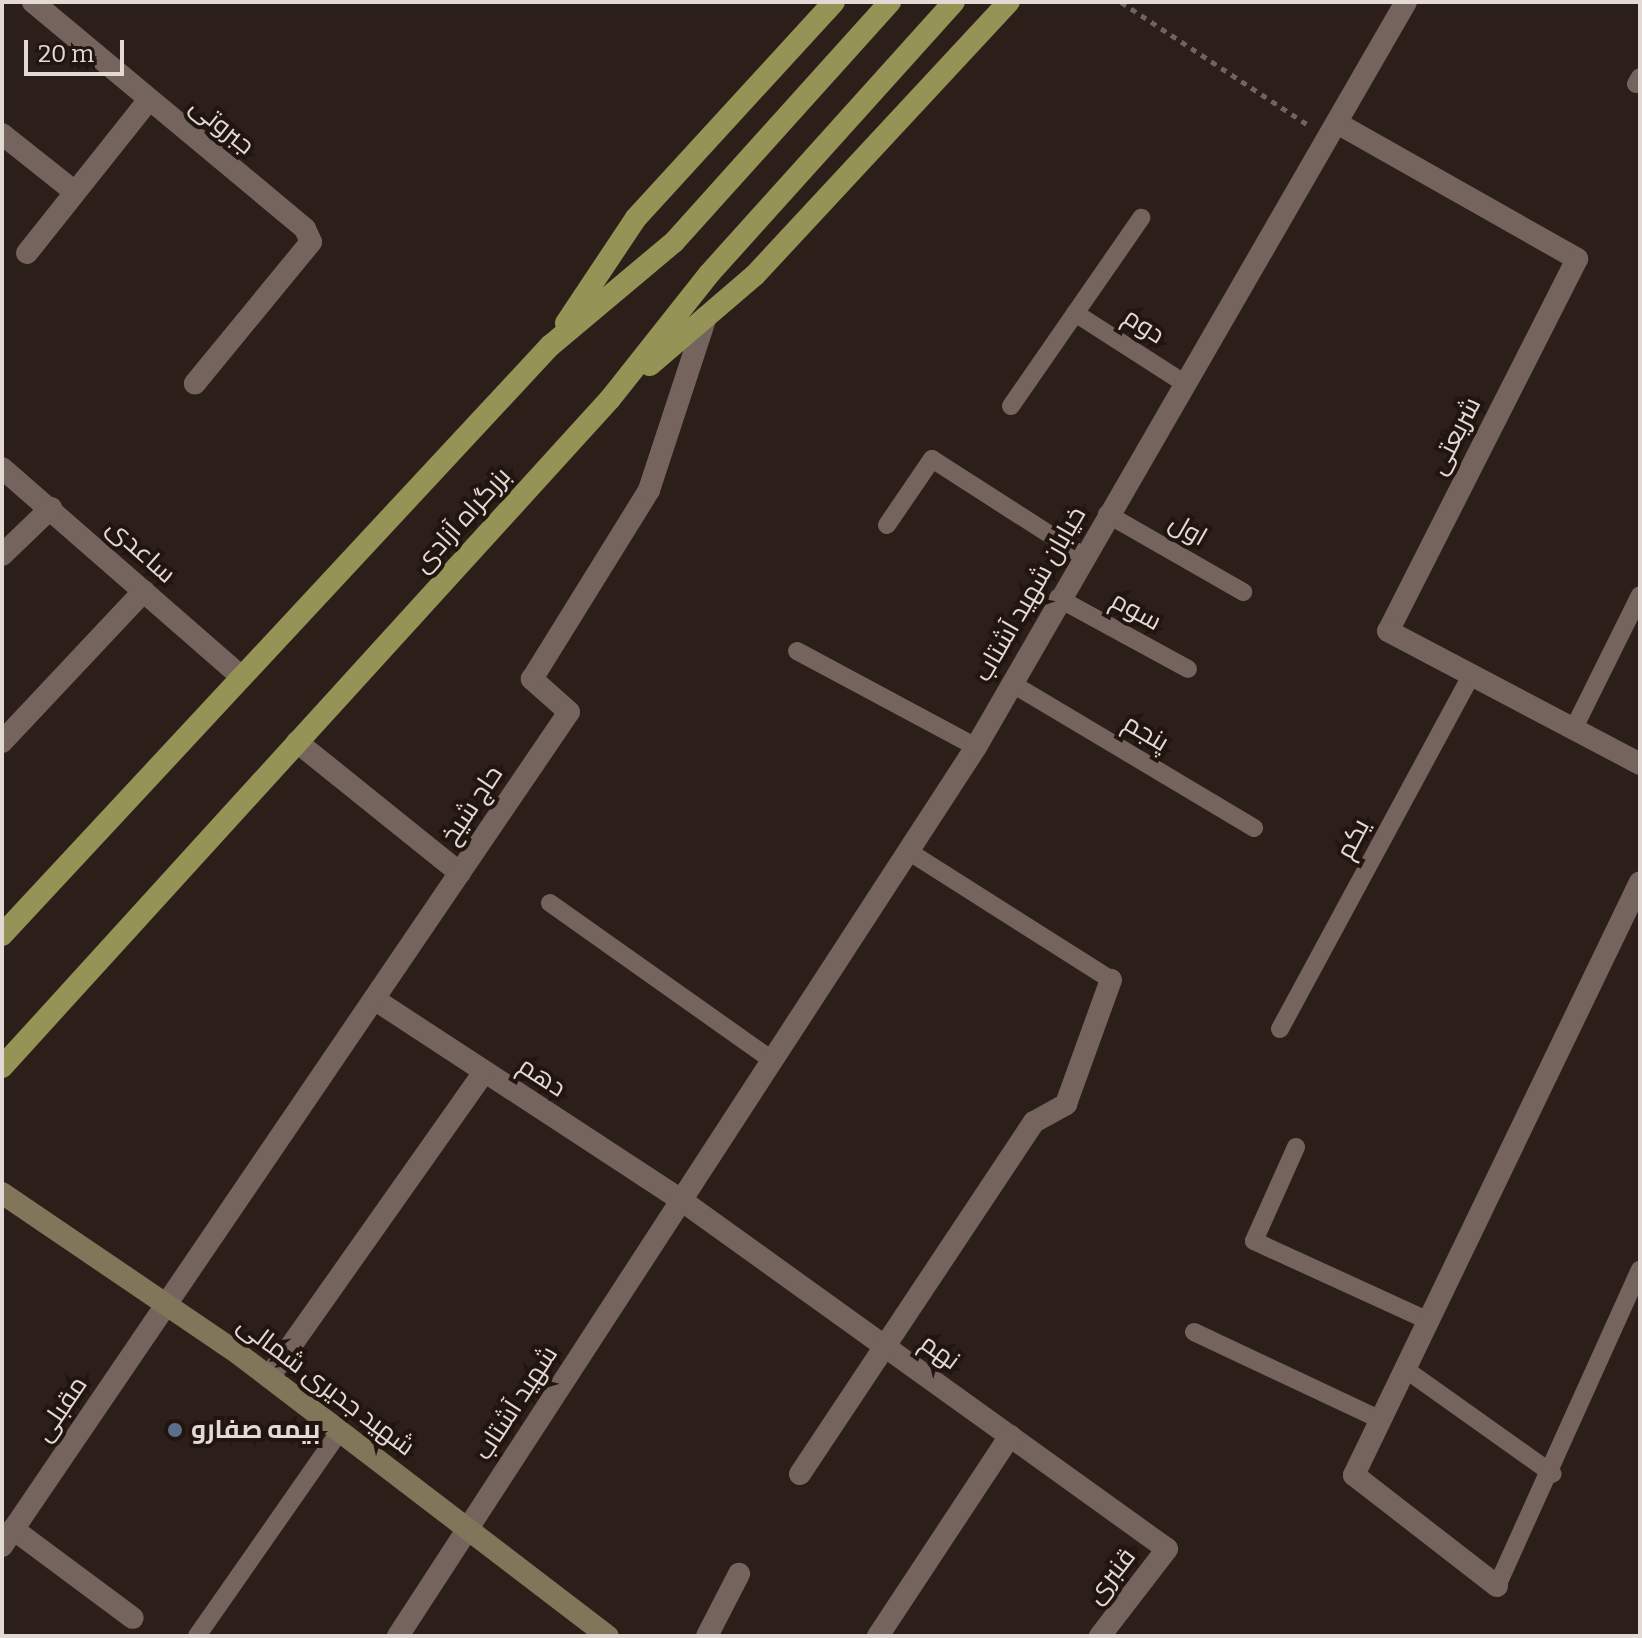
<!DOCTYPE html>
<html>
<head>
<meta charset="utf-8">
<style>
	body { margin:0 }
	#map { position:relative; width:1642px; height:1638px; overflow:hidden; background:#2c1f19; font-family:Bitter,Cairo,serif }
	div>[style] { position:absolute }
	.path>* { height:5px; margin-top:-2.5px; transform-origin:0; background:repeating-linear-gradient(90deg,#6f635e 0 6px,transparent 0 12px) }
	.service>* { height:18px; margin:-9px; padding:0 9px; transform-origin:9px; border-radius:9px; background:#74645d }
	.minor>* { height:22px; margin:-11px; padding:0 11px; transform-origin:11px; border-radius:11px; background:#74645d }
	.secondary>* { height:22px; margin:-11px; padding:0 11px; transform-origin:11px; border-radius:11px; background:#81765a }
	.trunk>* { height:22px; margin:-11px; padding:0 11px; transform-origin:11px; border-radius:11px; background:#969356 }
	.dots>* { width:22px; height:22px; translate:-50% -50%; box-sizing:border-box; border:4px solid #22150f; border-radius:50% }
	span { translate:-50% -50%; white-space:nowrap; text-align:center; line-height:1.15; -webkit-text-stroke:8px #22150f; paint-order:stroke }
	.street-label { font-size:26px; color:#e3dad6 }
	.poi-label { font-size:26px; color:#e3dad6; font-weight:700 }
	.left { translate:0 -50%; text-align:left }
	.frame { position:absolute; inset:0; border:4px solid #e3dad6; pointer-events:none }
	.scale { position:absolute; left:24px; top:40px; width:100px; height:36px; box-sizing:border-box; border:4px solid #e3dad6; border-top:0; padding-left:10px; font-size:24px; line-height:28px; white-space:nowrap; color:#e3dad6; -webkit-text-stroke:6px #22150f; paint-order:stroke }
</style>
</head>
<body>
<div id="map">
	<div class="path">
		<div style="left:1121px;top:2px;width:222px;rotate:33.3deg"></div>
	</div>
	<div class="service">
		<div style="left:1636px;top:84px;width:8px;rotate:-60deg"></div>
		<div style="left:1075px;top:313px;width:130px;rotate:32.7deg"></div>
		<div style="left:1011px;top:406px;width:229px;rotate:-55.3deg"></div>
		<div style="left:1107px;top:514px;width:157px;rotate:29.8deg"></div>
		<div style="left:887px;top:525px;width:80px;rotate:-55.7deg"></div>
		<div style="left:932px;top:459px;width:179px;rotate:32.7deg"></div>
		<div style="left:1058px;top:598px;width:148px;rotate:28.6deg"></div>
		<div style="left:797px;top:651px;width:203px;rotate:28.2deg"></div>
		<div style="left:1011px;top:683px;width:283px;rotate:30.8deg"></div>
		<div style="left:1575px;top:726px;width:146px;rotate:-63.6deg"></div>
		<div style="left:908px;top:851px;width:241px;rotate:32.4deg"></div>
		<div style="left:550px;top:903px;width:272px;rotate:35.3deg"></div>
		<div style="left:1280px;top:1029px;width:404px;rotate:-61.6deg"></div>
		<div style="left:1296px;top:1147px;width:103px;rotate:114.1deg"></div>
		<div style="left:1254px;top:1241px;width:192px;rotate:24.6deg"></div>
		<div style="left:1194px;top:1332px;width:207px;rotate:25.2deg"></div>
		<div style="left:1405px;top:1369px;width:181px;rotate:35.4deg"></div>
		<div style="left:1497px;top:1586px;width:347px;rotate:-65.7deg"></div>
		<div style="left:197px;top:1636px;width:250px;rotate:-55.1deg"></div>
	</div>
	<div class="minor">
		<div style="left:33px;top:2px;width:354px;rotate:39.8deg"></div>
		<div style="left:305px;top:229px;width:14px;rotate:65deg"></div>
		<div style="left:311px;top:242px;width:183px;rotate:129.4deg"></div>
		<div style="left:1337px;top:123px;width:276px;rotate:29.5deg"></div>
		<div style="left:1577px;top:259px;width:417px;rotate:116.9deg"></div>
		<div style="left:1388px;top:631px;width:285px;rotate:27.8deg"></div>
		<div style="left:2px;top:134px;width:93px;rotate:38.5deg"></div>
		<div style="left:27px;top:253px;width:193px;rotate:-51.5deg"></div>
		<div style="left:2px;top:468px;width:318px;rotate:41.1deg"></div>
		<div style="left:2px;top:555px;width:68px;rotate:-43.8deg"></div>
		<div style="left:2px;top:742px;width:207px;rotate:-46.8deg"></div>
		<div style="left:297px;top:742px;width:209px;rotate:38.8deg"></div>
		<div style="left:374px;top:999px;width:367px;rotate:33.2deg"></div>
		<div style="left:681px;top:1200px;width:598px;rotate:35.68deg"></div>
		<div style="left:1167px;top:1549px;width:110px;rotate:127.6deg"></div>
		<div style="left:269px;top:1377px;width:373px;rotate:-54.8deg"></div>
		<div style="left:800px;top:1474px;width:423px;rotate:-56.4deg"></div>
		<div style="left:1034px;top:1122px;width:37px;rotate:-29deg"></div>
		<div style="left:1066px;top:1104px;width:132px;rotate:-70.1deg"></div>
		<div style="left:13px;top:1529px;width:149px;rotate:36.6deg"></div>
		<div style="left:2px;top:1546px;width:1008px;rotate:-55.79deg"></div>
		<div style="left:569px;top:712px;width:50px;rotate:-138.3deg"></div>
		<div style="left:532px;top:679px;width:222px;rotate:-58.2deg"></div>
		<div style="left:649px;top:490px;width:182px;rotate:-71.8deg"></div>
		<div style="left:1497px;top:1586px;width:181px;rotate:-142.2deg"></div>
		<div style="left:1354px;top:1475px;width:658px;rotate:-64.25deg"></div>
		<div style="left:398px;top:1636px;width:1060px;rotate:-56.97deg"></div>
		<div style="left:976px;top:747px;width:860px;rotate:-60.01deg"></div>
		<div style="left:707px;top:1636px;width:70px;rotate:-62.7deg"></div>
		<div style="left:878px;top:1636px;width:240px;rotate:-56.6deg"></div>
	</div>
	<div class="secondary">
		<div style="left:2px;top:1193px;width:288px;rotate:34.2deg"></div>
		<div style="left:240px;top:1355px;width:463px;rotate:37.4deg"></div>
	</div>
	<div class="trunk">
		<div style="left:566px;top:323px;width:126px;rotate:-56.3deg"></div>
		<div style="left:636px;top:218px;width:293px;rotate:-47.5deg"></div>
		<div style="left:650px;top:365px;width:138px;rotate:-40.6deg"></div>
		<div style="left:755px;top:275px;width:373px;rotate:-47.1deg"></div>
		<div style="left:2px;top:935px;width:805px;rotate:-47.07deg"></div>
		<div style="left:550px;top:346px;width:162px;rotate:-40deg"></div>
		<div style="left:674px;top:242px;width:323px;rotate:-48deg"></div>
		<div style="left:2px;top:1067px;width:903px;rotate:-47.69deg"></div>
		<div style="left:610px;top:399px;width:159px;rotate:-51.6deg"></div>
		<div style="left:709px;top:274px;width:366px;rotate:-48deg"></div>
	</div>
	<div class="dots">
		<div style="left:175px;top:1430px;background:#5c6f8a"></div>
	</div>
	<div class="street-label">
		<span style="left:222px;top:126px;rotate:39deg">جبروتی</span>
		<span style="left:1144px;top:326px;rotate:33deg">دوم</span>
		<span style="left:1455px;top:436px;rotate:-63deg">شریعتی</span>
		<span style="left:462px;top:520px;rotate:-48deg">بزرگراه آزادی</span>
		<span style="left:1188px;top:530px;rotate:30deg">اول</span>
		<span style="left:141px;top:551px;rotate:42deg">ساعدی</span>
		<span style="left:1030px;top:594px;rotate:-60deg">خیابان شهید آشتاب</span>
		<span style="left:1136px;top:611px;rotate:29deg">سوم</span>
		<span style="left:1146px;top:733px;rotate:31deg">پنجم</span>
		<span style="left:472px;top:805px;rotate:-56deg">حاج شیخ</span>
		<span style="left:1353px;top:839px;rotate:-62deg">یکم</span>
		<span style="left:542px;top:1077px;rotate:33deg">دهم</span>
		<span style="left:940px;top:1352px;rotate:36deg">نهم</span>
		<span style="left:326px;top:1386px;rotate:37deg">شهید جدیری شمالی</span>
		<span style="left:516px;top:1403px;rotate:-57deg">شهید آشتاب</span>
		<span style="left:61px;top:1409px;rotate:-56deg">مقبلی</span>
		<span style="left:1111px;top:1576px;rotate:-52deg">قنبری</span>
	</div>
	<div class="poi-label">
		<span class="left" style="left:191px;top:1430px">بیمه صفارو</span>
	</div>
	<div class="frame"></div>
	<div class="scale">20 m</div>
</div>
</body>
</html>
